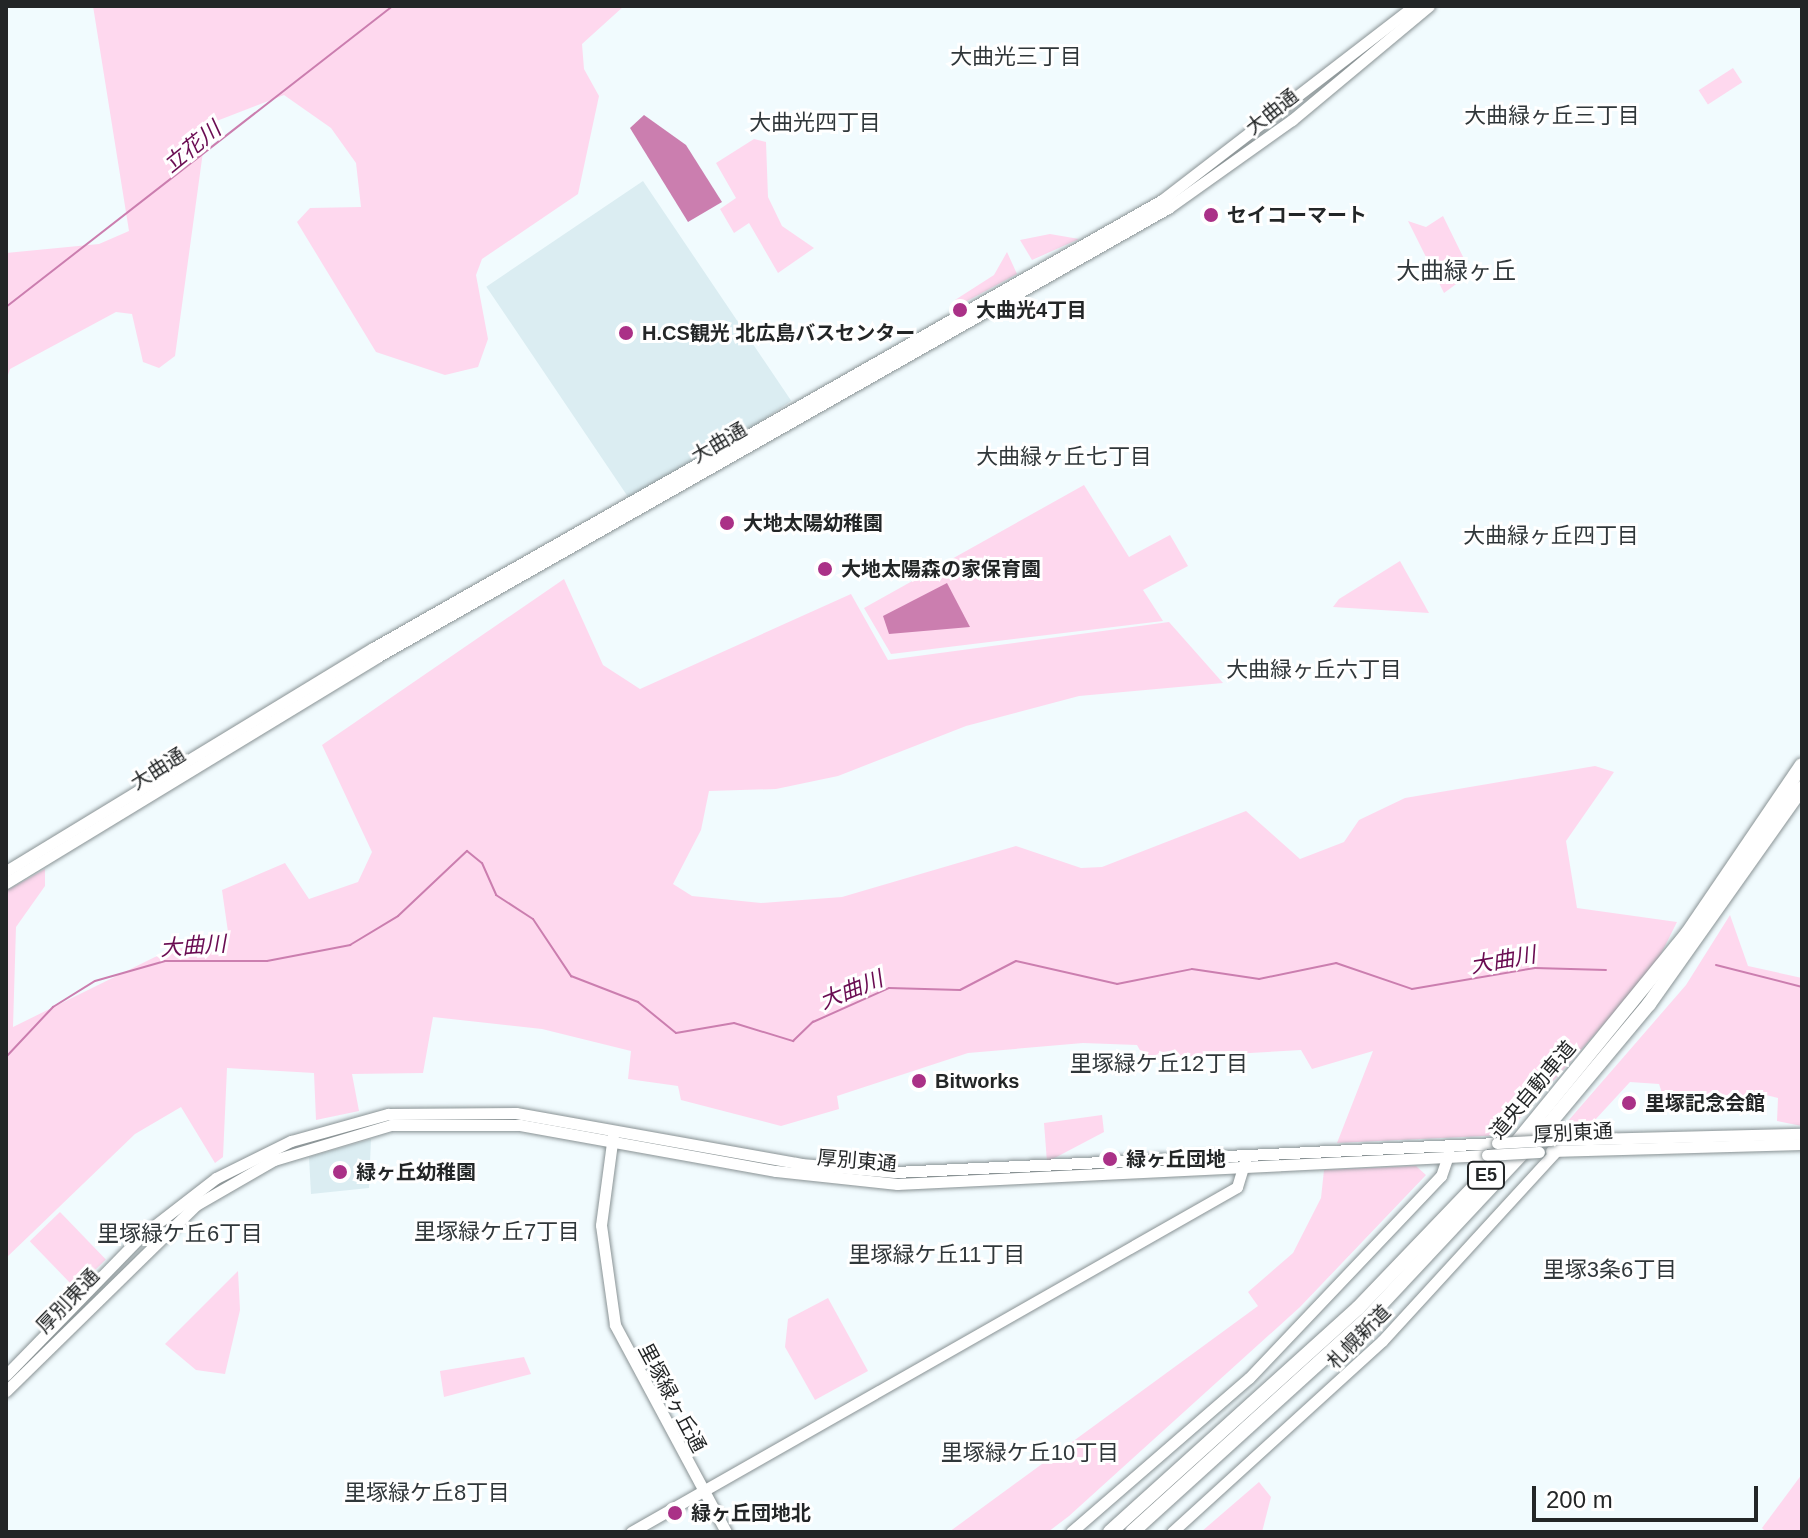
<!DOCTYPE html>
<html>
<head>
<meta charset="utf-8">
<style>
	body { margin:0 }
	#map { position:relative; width:1808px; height:1538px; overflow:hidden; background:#f1fbfe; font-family:Helvetica,"Noto Sans JP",sans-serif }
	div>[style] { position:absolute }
	.built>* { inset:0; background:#dbedf2; transform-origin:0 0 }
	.green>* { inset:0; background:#fed8ee; transform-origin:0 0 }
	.water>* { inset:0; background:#cb7eaf }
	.stream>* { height:2px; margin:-1px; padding:0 1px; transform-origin:1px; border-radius:1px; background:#cb7eaf }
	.roads { filter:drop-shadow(0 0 2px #899294) drop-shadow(0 0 2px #899294) }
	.secondary>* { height:11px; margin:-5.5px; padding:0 5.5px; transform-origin:5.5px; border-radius:5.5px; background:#fff }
	.highway>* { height:14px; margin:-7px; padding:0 7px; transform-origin:7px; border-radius:7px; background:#fff }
	.bridges { filter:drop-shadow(0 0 2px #899294) drop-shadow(0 0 2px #899294) }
	.secondary-bridge>* { height:11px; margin:-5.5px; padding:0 5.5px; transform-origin:5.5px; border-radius:5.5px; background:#fff }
	.dots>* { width:22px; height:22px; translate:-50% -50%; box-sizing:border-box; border:4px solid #fff; border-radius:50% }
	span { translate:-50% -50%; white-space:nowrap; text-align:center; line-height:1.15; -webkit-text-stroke:6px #fff; paint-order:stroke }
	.shield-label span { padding:2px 6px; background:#fff; border:2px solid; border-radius:6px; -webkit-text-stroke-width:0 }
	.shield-label { font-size:18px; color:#232627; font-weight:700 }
	.street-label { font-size:20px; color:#232627 }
	.poi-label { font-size:20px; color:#232627; font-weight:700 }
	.left { translate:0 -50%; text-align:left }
	.neighbourhood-label { font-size:22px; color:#30373a }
	.water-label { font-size:22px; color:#6a0c52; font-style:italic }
	.quarter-label { font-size:24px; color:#30373a }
	.frame { position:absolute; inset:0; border:8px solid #232627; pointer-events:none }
	.scale { position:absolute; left:1532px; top:1486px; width:226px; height:36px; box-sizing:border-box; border:4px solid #232627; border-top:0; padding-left:10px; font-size:24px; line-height:28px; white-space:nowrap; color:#232627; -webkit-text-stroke:6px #fff; paint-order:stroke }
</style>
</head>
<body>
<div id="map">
	<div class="built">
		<div style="left:643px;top:181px;width:265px;height:189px;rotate:56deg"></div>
		<div style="clip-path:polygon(371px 1139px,369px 1188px,311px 1194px,309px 1157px)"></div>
	</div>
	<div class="green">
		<div style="clip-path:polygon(93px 6px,229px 8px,624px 6px,582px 44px,584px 69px,599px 96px,578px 194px,482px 259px,476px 275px,488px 339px,478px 367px,445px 375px,376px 352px,297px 222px,310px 208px,361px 207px,356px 163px,331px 128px,284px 95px,214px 122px,205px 137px,175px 356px,159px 368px,143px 362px,132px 314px,116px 312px,10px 369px,6px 381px,6px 253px,99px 244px,129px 231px)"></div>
		<div style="left:1733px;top:68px;width:17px;height:41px;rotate:57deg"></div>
		<div style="clip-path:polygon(754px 139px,766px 142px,768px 197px,782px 226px,814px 248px,778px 273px,749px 223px,734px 233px,720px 209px,736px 198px,716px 163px)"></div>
		<div style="clip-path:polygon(1443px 216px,1471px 273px,1444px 293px,1408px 221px,1426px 227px)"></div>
		<div style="clip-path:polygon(1050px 234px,1079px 239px,1032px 260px,1020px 240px)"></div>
		<div style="clip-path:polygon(1007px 252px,1017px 274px,958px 306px,955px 300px,994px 275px)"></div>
		<div style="clip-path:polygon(1084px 485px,1129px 557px,1170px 535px,1188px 566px,1143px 590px,1163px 621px,891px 654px,864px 608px)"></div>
		<div style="clip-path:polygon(1400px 561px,1429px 613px,1333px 607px,1339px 599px)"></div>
		<div style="clip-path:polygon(564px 579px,603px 665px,640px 689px,851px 594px,888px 660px,1169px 622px,1223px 683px,1079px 696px,966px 726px,838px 776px,776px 789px,709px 791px,701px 830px,673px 884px,692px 896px,761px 903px,842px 897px,1016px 846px,1081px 868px,1102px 867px,1246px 811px,1300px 859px,1344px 842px,1359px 820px,1405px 798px,1595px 766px,1614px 772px,1566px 841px,1577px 908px,1677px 922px,1654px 968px,1505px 1135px,1337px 1143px,1373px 1051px,1312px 1069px,1301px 1050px,1145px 1059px,1137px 1045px,1083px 1043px,968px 1053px,837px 1096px,839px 1109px,781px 1126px,681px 1100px,678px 1086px,628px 1079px,631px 1051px,542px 1029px,433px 1017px,423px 1073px,352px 1074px,359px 1111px,316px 1120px,314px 1073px,227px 1068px,223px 1157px,215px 1163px,181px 1107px,135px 1134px,6px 1258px,6px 891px,45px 869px,45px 886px,16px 927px,13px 1027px,155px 957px,228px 932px,222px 890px,285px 863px,309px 899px,358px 882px,372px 852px,322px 745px)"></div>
		<div style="clip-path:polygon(1730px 915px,1748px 966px,1802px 978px,1802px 1126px,1777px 1121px,1778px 1098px,1762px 1094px,1667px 1108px,1659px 1084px,1630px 1082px,1582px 1134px,1562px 1128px,1686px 985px)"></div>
		<div style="clip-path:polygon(1102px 1115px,1104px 1132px,1047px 1162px,1044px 1123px)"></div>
		<div style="clip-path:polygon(1416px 1166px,1426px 1175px,1300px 1307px,1069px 1516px,1048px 1532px,949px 1532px,1258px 1306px,1248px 1292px,1293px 1253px,1321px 1198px,1324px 1170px)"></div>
		<div style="left:60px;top:1212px;width:66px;height:42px;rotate:46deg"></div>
		<div style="clip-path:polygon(238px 1271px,240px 1310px,225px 1374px,196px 1370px,165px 1344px)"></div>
		<div style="clip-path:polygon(828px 1298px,868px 1371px,815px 1400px,785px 1347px,788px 1319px)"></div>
		<div style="clip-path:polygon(524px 1357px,531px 1374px,444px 1397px,440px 1371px)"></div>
		<div style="clip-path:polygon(1802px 1474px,1802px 1532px,1766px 1532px,1762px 1528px)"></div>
		<div style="clip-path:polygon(1259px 1482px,1271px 1497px,1262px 1532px,1201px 1532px)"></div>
	</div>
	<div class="water">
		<div style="clip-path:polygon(644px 115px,686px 145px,722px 202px,688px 222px,630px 128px)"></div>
		<div style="clip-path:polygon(947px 583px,970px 627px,889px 634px,883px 616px)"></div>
	</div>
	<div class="stream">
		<div style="left:6px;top:307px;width:490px;rotate:-37.9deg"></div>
		<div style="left:1716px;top:965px;width:89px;rotate:14.3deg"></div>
		<div style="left:6px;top:1057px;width:69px;rotate:-46.8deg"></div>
		<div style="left:53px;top:1007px;width:49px;rotate:-31.8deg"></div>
		<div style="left:95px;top:981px;width:73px;rotate:-15.9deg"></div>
		<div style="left:165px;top:961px;width:102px"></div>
		<div style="left:267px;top:961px;width:85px;rotate:-10.9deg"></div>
		<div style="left:350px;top:945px;width:56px;rotate:-31.1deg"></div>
		<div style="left:398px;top:916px;width:95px;rotate:-43.3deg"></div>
		<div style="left:467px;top:851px;width:19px;rotate:39deg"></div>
		<div style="left:482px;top:863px;width:35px;rotate:66deg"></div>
		<div style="left:496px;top:895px;width:44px;rotate:33deg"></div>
		<div style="left:533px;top:919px;width:69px;rotate:56.3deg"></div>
		<div style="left:571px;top:976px;width:72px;rotate:21.2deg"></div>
		<div style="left:638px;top:1002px;width:49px;rotate:39.2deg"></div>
		<div style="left:676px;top:1033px;width:59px;rotate:-9.8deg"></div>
		<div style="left:734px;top:1023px;width:62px;rotate:17deg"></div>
		<div style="left:793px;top:1041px;width:28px;rotate:-44deg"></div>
		<div style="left:813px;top:1022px;width:83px;rotate:-24.1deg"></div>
		<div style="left:889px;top:988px;width:71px;rotate:1.6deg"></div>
		<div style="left:960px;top:990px;width:63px;rotate:-27.4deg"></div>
		<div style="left:1016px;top:961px;width:104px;rotate:12.8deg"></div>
		<div style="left:1117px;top:984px;width:76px;rotate:-11.3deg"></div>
		<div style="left:1192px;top:969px;width:68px;rotate:8.5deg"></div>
		<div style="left:1259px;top:979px;width:79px;rotate:-11.7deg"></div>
		<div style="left:1336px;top:963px;width:80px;rotate:18.9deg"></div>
		<div style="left:1412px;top:989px;width:125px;rotate:-9.7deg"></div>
		<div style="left:1535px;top:968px;width:71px;rotate:1.6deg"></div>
	</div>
	<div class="roads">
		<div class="secondary">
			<div style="left:6px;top:871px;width:429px;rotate:-31.3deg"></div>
			<div style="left:373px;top:648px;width:907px;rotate:-29.59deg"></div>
			<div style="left:1162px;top:200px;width:318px;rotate:-37.6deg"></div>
			<div style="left:6px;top:883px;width:434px;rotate:-31.3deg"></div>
			<div style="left:377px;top:657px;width:910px;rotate:-29.58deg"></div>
			<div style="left:1168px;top:208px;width:152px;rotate:-35.4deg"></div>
			<div style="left:1292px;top:120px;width:178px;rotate:-39.8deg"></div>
			<div style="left:613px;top:1135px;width:91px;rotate:97.6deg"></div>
			<div style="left:601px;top:1225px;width:101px;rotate:82deg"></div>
			<div style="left:615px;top:1325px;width:235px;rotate:61.8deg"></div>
			<div style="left:1551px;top:1140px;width:251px;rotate:-1.4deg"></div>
			<div style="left:1551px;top:1151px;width:251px;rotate:-1.6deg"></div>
			<div style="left:6px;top:1375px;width:194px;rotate:-45.8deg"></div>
			<div style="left:141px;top:1236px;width:95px;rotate:-37.7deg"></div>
			<div style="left:216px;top:1178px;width:84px;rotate:-26.3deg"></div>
			<div style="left:291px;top:1141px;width:101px;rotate:-15.6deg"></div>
			<div style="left:388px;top:1114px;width:128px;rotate:-0.4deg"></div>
			<div style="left:516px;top:1113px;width:290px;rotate:10.1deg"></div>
			<div style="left:801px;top:1164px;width:94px;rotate:4.9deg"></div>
			<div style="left:895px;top:1172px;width:603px;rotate:-2.76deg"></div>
			<div style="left:6px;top:1391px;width:266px;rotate:-44.4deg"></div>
			<div style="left:196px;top:1205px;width:90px;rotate:-30deg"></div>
			<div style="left:274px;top:1160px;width:122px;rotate:-16.7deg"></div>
			<div style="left:391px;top:1125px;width:129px"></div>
			<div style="left:520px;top:1125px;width:260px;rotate:10.2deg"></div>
			<div style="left:776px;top:1171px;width:122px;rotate:6.1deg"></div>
			<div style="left:897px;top:1184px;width:591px;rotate:-2.81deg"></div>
			<div style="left:631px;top:1532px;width:697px;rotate:-29.65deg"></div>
			<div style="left:1237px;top:1187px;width:28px;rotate:-73deg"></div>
			<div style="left:1071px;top:1532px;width:235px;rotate:-40.9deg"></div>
			<div style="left:1249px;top:1378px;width:279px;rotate:-46.5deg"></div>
			<div style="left:1441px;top:1176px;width:24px;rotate:-71deg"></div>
			<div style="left:1172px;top:1532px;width:284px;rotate:-42.3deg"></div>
			<div style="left:1382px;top:1341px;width:258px;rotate:-47.5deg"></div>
		</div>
		<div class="highway">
			<div style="left:1110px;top:1532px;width:334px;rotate:-42.1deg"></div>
			<div style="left:1358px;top:1308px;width:231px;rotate:-46.2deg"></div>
			<div style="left:1518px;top:1141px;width:267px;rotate:-50.8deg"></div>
			<div style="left:1687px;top:934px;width:204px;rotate:-55.8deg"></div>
			<div style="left:1132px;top:1532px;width:319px;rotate:-42.2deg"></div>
			<div style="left:1368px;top:1318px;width:258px;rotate:-46.9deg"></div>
			<div style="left:1544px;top:1130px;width:164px;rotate:-50.2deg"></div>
			<div style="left:1649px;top:1004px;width:265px;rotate:-54.7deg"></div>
		</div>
	</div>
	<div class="bridges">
		<div class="secondary-bridge">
			<div style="left:1497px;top:1143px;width:54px;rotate:-3.2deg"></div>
			<div style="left:1487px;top:1155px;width:52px;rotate:-3.3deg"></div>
		</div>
	</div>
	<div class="dots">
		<div style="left:1211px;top:215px;background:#aa3187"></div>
		<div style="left:960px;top:310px;background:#aa3187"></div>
		<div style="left:626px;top:333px;background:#aa3187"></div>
		<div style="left:727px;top:523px;background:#aa3187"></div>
		<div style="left:825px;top:569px;background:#aa3187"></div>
		<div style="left:919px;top:1081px;background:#aa3187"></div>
		<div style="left:1629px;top:1103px;background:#aa3187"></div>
		<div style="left:1110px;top:1159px;background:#aa3187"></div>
		<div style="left:340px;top:1172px;background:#aa3187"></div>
		<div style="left:675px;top:1513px;background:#aa3187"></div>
	</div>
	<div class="shield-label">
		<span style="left:1486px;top:1175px">E5</span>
	</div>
	<div class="street-label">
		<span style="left:1272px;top:112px;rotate:-38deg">大曲通</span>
		<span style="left:719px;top:443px;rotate:-30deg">大曲通</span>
		<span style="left:158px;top:769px;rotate:-32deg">大曲通</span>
		<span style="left:1533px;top:1090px;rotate:-50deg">道央自動車道</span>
		<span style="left:1573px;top:1133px;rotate:-3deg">厚別東通</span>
		<span style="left:857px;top:1161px;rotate:5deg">厚別東通</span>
		<span style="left:68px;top:1301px;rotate:-46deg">厚別東通</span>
		<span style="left:1359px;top:1337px;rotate:-45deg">札幌新道</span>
		<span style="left:672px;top:1398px;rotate:62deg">里塚緑ヶ丘通</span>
	</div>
	<div class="poi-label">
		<span class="left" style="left:1227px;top:215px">セイコーマート</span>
		<span class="left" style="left:976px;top:310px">大曲光4丁目</span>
		<span class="left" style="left:642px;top:333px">H.CS観光 北広島バスセンター</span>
		<span class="left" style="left:743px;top:523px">大地太陽幼稚園</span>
		<span class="left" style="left:841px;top:569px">大地太陽森の家保育園</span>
		<span class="left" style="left:935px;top:1081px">Bitworks</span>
		<span class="left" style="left:1645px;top:1103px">里塚記念会館</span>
		<span class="left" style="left:1126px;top:1159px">緑ヶ丘団地</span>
		<span class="left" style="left:356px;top:1172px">緑ヶ丘幼稚園</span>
		<span class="left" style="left:691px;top:1513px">緑ヶ丘団地北</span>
	</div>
	<div class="neighbourhood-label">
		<span style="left:1016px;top:57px">大曲光三丁目</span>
		<span style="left:1552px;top:116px">大曲緑ヶ丘三丁目</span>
		<span style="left:815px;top:123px">大曲光四丁目</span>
		<span style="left:1064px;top:457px">大曲緑ヶ丘七丁目</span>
		<span style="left:1551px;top:536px">大曲緑ヶ丘四丁目</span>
		<span style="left:1314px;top:670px">大曲緑ヶ丘六丁目</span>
		<span style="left:1159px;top:1064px">里塚緑ケ丘12丁目</span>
		<span style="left:497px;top:1232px">里塚緑ケ丘7丁目</span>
		<span style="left:180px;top:1234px">里塚緑ケ丘6丁目</span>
		<span style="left:937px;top:1255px">里塚緑ケ丘11丁目</span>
		<span style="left:1610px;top:1270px">里塚3条6丁目</span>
		<span style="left:1030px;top:1453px">里塚緑ケ丘10丁目</span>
		<span style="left:427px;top:1493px">里塚緑ケ丘8丁目</span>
	</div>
	<div class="water-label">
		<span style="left:192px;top:147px;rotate:-39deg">立花川</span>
		<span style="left:193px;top:946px;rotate:-4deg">大曲川</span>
		<span style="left:1503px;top:960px;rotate:-10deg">大曲川</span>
		<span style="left:851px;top:990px;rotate:-22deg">大曲川</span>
	</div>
	<div class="quarter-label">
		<span style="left:1456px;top:271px">大曲緑ヶ丘</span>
	</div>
	<div class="frame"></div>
	<div class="scale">200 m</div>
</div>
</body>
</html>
